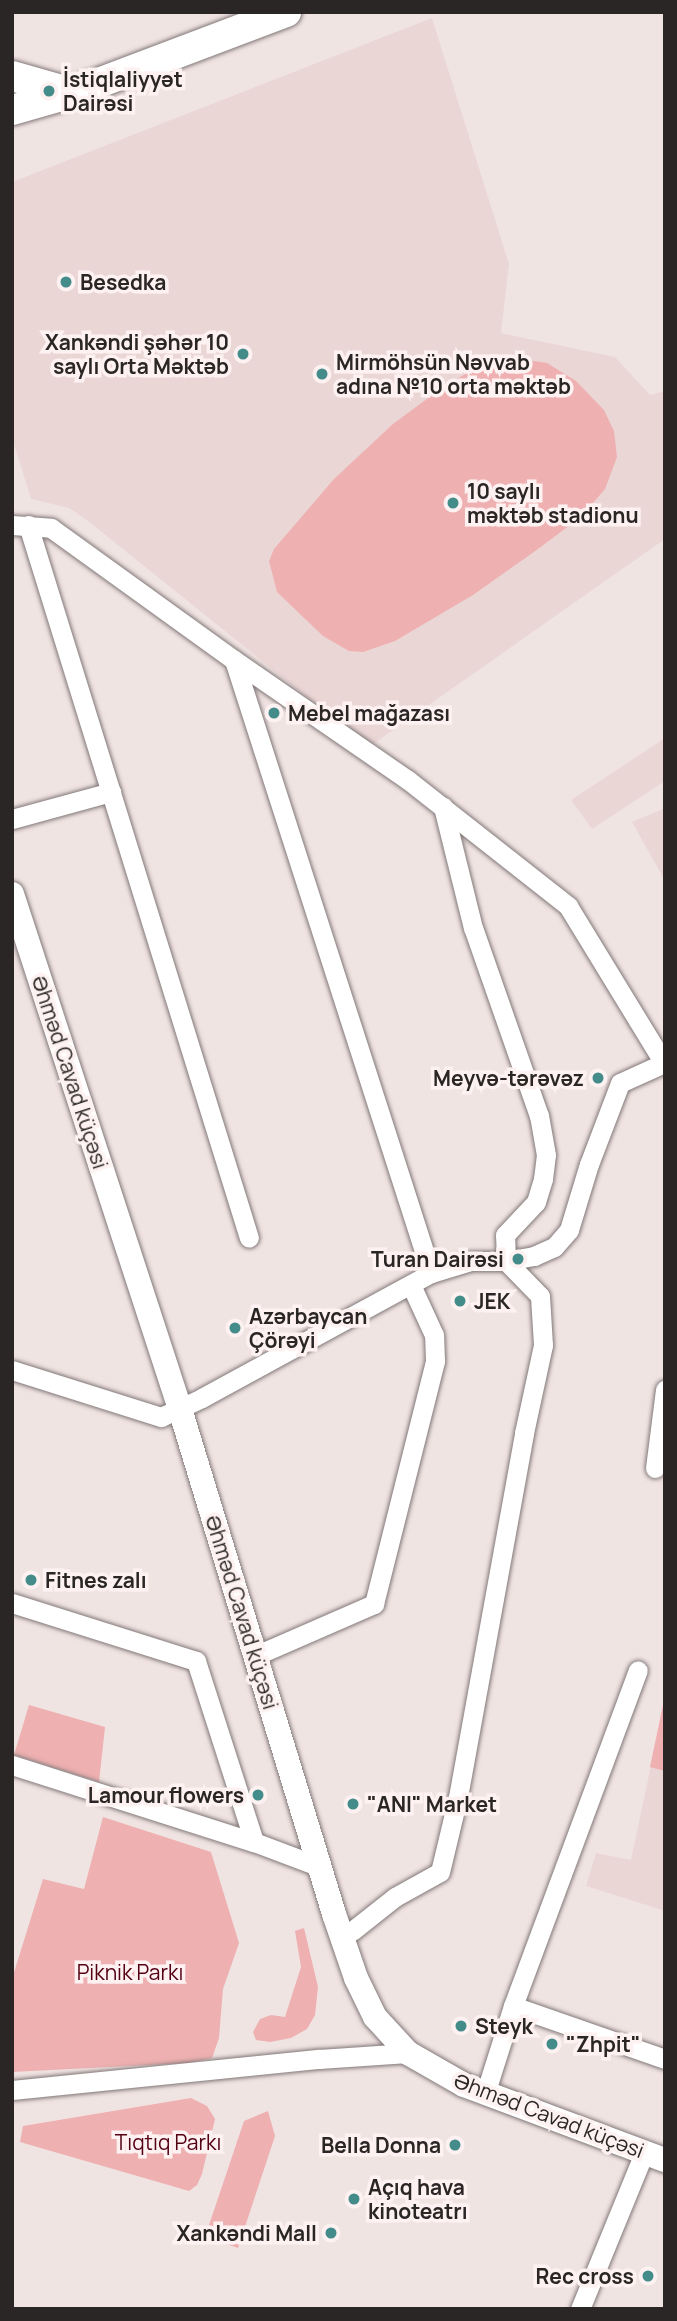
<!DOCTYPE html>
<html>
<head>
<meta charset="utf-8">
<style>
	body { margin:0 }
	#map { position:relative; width:677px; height:2321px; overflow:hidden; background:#f0e4e3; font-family:Manrope,sans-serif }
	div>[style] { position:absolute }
	.built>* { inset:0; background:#ebd6d6 }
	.green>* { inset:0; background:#eeb0b1 }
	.roads { filter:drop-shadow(0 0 2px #827878) drop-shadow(0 0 2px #827878) }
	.minor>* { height:19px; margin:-9.5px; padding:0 9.5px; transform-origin:9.5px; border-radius:9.5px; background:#fff }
	.tertiary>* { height:24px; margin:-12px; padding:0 12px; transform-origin:12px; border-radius:12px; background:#fff }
	.primary>* { height:30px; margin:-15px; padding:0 15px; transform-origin:15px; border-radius:15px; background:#fff }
	.dots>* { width:19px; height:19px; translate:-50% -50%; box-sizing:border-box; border:4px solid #fdf1f1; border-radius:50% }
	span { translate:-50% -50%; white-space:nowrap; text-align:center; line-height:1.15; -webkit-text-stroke:7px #fdf1f1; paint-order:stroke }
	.poi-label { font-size:21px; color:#2b2626; font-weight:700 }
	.left { translate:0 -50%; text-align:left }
	.right { translate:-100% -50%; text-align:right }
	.street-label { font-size:21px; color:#2b2626 }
	.park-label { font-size:21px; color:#540012 }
	.frame { position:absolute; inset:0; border:14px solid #2b2626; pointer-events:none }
</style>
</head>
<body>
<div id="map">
	<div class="built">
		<div style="clip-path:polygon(432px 18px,509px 264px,501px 333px,615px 357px,650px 395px,665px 391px,665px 539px,369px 747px,88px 521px,69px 508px,31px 499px,12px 438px,12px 182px)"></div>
		<div style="clip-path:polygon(665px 738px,665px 781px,592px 829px,571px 800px)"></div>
		<div style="clip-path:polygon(665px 808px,665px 881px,632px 822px)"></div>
		<div style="clip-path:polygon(665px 1699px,665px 1911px,586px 1886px,596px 1853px,631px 1860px)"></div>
	</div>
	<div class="green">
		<div style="clip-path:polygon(515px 358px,547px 363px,576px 381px,604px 410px,614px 431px,617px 457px,605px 489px,582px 516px,538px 549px,473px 595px,395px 641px,363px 652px,349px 651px,323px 636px,277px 592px,269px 561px,274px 549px,334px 479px,393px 424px,439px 390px,480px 365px)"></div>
		<div style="clip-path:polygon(664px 1700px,665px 1701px,665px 1771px,650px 1767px)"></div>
		<div style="clip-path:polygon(29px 1705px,105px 1727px,99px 1782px,14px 1755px)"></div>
		<div style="clip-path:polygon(103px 1817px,211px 1852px,239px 1943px,223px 1989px,219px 2038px,212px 2058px,188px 2063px,12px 2072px,12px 1979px,43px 1879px,84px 1889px)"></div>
		<div style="clip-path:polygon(304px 1928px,318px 1987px,315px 2015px,307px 2029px,291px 2038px,270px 2042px,256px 2040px,253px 2032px,260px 2019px,271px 2015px,285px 2017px,301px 1967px,295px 1931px)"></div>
		<div style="clip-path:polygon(191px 2098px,207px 2106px,215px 2119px,202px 2174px,197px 2185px,189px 2191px,20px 2142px,23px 2126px)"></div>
		<div style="clip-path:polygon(268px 2111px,275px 2136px,238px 2248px,205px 2237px,244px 2121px)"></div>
	</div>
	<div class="roads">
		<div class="minor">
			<div style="left:12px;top:525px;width:39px;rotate:4deg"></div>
			<div style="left:51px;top:528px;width:226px;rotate:35.8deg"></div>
			<div style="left:234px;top:660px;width:211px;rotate:34.6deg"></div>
			<div style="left:408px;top:780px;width:204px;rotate:38.2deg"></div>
			<div style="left:568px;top:906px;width:184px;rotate:58.6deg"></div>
			<div style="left:664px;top:1063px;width:48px;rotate:155.6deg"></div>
			<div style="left:620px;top:1083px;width:87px;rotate:110.9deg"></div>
			<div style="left:589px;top:1164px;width:69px;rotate:106.9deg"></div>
			<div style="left:569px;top:1230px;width:23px;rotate:131deg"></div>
			<div style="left:554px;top:1247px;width:22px;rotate:156deg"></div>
			<div style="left:534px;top:1256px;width:28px;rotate:170deg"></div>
			<div style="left:506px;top:1261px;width:35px;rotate:180deg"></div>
			<div style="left:471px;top:1261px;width:42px;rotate:163.3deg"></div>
			<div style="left:431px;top:1273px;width:261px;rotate:151.4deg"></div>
			<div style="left:202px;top:1398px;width:45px;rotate:155.1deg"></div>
			<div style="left:161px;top:1417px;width:156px;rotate:-162.5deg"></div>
			<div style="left:28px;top:525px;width:746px;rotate:72.78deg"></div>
			<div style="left:234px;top:660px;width:644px;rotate:72.18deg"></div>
			<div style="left:12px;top:819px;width:103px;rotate:-15.3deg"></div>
			<div style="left:655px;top:1468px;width:79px;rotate:-82.7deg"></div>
			<div style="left:12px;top:1603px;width:193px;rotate:17.5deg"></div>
			<div style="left:196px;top:1661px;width:190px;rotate:72.2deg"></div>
			<div style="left:257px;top:1655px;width:128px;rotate:-23.6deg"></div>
			<div style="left:374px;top:1604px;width:251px;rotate:-75.9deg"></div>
			<div style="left:435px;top:1361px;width:26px;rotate:-92deg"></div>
			<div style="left:434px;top:1335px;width:55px;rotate:-114.7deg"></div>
			<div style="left:12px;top:1765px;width:254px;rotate:17.7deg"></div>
			<div style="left:254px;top:1842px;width:71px;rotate:20.7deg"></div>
			<div style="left:352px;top:1931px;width:55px;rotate:-38.3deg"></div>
			<div style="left:395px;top:1897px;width:51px;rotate:-29.1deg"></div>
			<div style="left:440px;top:1872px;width:77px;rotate:-76.5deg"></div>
			<div style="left:458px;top:1797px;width:370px;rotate:-79.7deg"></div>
			<div style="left:524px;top:1433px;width:90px;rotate:-77.8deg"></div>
			<div style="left:543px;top:1345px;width:49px;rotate:-93.5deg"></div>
			<div style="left:540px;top:1296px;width:49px;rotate:-134.2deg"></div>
			<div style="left:506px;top:1261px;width:26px;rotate:-92deg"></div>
			<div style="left:505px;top:1235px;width:45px;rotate:-46.8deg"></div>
			<div style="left:536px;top:1202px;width:24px;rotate:-73deg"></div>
			<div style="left:543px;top:1179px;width:24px;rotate:-83deg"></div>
			<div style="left:546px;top:1155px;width:40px;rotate:-100deg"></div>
			<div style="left:539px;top:1116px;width:199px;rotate:-109.3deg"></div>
			<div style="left:473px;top:928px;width:125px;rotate:-103.9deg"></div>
			<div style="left:513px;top:2006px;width:161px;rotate:19.2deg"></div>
			<div style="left:12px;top:2090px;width:309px;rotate:-5.8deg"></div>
			<div style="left:319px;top:2059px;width:89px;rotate:-3.9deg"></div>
			<div style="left:486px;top:2091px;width:89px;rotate:-72.4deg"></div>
			<div style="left:513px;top:2006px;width:358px;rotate:-69.6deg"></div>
			<div style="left:580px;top:2309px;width:169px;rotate:-67.7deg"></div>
		</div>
		<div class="tertiary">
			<div style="left:12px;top:894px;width:542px;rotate:71.93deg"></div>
			<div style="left:180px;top:1409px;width:528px;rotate:73.04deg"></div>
			<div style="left:334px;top:1914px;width:68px;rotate:71deg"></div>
			<div style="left:356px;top:1978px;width:43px;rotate:64deg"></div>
			<div style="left:375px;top:2017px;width:49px;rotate:47.5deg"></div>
			<div style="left:408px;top:2053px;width:64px;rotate:29.7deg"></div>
			<div style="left:464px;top:2085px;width:215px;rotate:20.5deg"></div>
		</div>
		<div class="primary">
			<div style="left:12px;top:76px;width:62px;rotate:15.8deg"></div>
			<div style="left:12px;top:110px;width:62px;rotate:-15.8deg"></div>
			<div style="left:72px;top:93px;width:229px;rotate:-20.7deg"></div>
		</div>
	</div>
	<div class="dots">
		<div style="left:49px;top:91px;background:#448c89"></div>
		<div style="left:66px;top:282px;background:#448c89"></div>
		<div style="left:243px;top:354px;background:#448c89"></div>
		<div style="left:322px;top:374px;background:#448c89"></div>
		<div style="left:453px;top:503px;background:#448c89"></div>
		<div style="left:274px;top:713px;background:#448c89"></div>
		<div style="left:598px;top:1078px;background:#448c89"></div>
		<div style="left:518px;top:1259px;background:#448c89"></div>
		<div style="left:460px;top:1301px;background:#448c89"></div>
		<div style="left:235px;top:1328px;background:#448c89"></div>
		<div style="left:31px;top:1580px;background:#448c89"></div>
		<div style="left:258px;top:1795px;background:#448c89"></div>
		<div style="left:353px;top:1804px;background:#448c89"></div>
		<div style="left:461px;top:2026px;background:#448c89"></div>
		<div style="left:552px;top:2044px;background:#448c89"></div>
		<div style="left:455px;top:2145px;background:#448c89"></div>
		<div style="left:354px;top:2199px;background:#448c89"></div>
		<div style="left:331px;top:2233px;background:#448c89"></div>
		<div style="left:648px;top:2276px;background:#448c89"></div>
	</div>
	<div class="poi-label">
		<span class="left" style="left:63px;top:91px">İstiqlaliyyət<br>Dairəsi</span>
		<span class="left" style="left:80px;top:282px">Besedka</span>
		<span class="right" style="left:229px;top:354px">Xankəndi şəhər 10<br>saylı Orta Məktəb</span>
		<span class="left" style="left:336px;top:374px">Mirmöhsün Nəvvab<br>adına №10 orta məktəb</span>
		<span class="left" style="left:467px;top:503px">10 saylı<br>məktəb stadionu</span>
		<span class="left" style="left:288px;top:713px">Mebel mağazası</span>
		<span class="right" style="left:584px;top:1078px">Meyvə-tərəvəz</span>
		<span class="right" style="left:504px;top:1259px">Turan Dairəsi</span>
		<span class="left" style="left:474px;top:1301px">JEK</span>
		<span class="left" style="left:249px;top:1328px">Azərbaycan<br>Çörəyi</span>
		<span class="left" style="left:45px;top:1580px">Fitnes zalı</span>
		<span class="right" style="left:244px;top:1795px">Lamour flowers</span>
		<span class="left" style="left:367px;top:1804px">"ANI" Market</span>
		<span class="left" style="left:475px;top:2026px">Steyk</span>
		<span class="left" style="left:566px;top:2044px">"Zhpit"</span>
		<span class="right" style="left:441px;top:2145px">Bella Donna</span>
		<span class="left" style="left:368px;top:2199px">Açıq hava<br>kinoteatrı</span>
		<span class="right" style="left:317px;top:2233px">Xankəndi Mall</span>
		<span class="right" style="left:634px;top:2276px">Rec cross</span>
	</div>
	<div class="street-label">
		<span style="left:70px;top:1072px;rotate:72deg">Əhməd Cavad küçəsi</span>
		<span style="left:242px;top:1612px;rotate:73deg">Əhməd Cavad küçəsi</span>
		<span style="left:549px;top:2115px;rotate:21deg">Əhməd Cavad küçəsi</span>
	</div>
	<div class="park-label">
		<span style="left:130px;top:1972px">Piknik Parkı</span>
		<span style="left:168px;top:2142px">Tıqtıq Parkı</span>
	</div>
	<div class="frame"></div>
</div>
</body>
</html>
